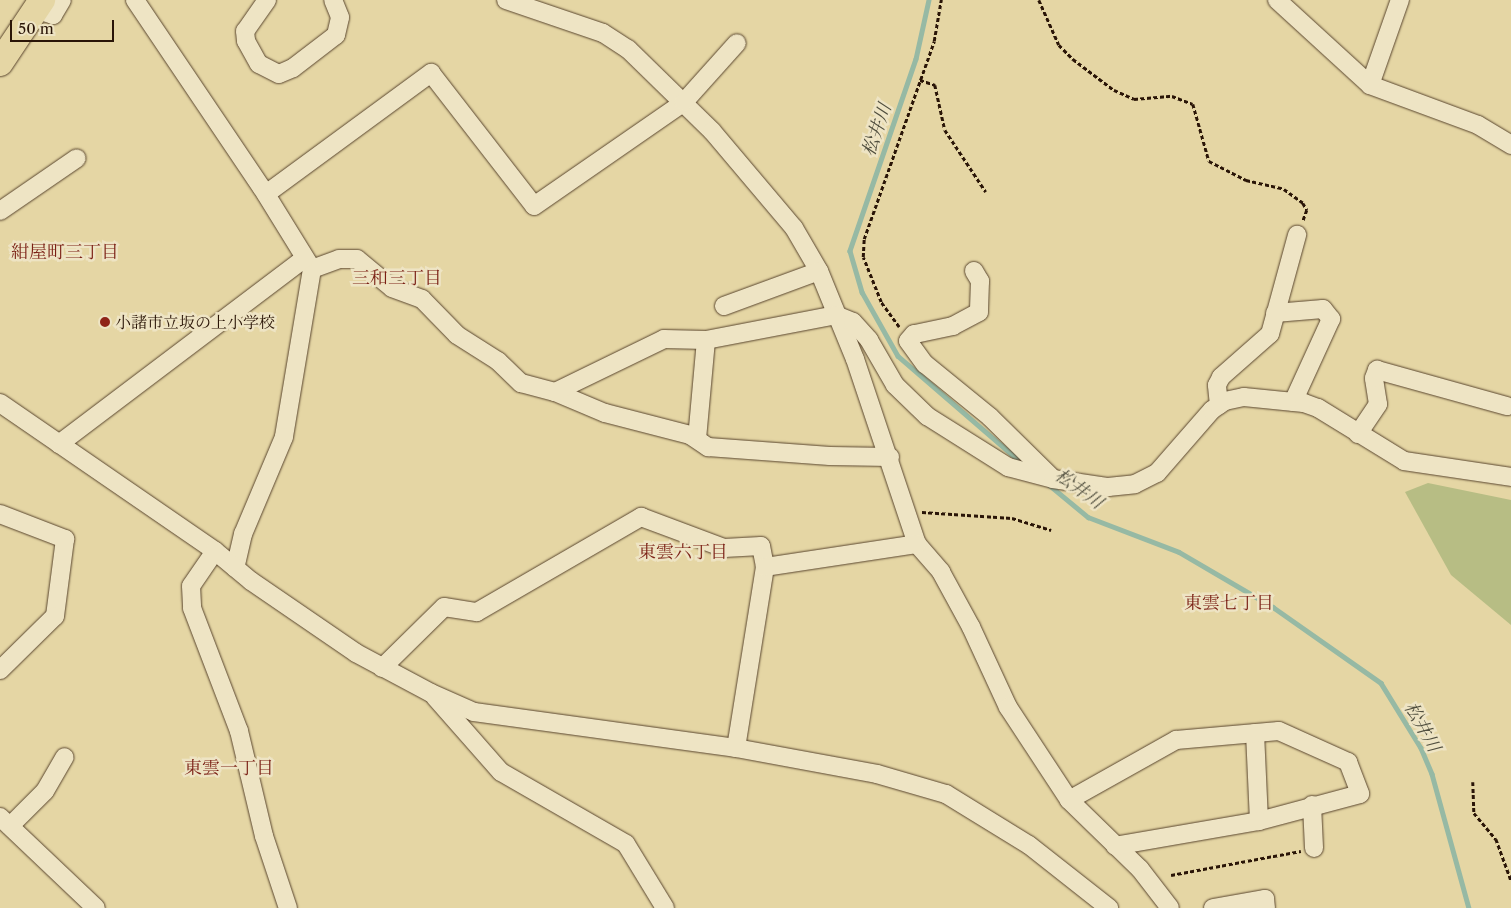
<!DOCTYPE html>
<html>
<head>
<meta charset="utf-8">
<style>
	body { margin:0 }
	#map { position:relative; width:1511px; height:908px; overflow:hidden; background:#e5d6a4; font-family:"Libre Caslon Text","Noto Serif JP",serif }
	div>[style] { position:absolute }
	.green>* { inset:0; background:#b7bd84 }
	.stream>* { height:4.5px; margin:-2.25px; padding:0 2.25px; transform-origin:2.25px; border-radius:2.25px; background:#96b9a4 }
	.path>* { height:2.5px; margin-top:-1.25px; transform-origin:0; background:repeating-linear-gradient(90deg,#2a1507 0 4px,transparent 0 6.5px) }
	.roads { filter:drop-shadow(0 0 1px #59452e) drop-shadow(0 0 1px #59452e) }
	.minor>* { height:18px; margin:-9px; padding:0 9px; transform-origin:9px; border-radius:9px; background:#eee4c4 }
	.highway>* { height:26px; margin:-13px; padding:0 13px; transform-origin:13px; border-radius:13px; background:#e5d6a4 }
	.dots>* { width:14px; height:14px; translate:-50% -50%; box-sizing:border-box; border:2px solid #eee4c4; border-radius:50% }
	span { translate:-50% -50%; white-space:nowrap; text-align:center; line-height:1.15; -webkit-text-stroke:5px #eee4c4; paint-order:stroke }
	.poi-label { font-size:16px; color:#2a1507 }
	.left { translate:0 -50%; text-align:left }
	.water-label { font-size:18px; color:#504e3e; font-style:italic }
	.neighbourhood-label { font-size:18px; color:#7a1f14 }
	.scale { position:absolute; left:10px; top:20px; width:104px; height:22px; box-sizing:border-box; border:2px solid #2a1507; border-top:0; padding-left:6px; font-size:15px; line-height:18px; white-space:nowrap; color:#2a1507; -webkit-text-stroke:4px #eee4c4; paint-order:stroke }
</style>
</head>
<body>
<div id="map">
	<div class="green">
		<div style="clip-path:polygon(1428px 483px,1511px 500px,1511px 625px,1451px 575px,1405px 492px)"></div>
	</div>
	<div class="stream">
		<div style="left:929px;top:0;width:60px;rotate:102.4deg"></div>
		<div style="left:916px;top:59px;width:203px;rotate:109deg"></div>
		<div style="left:850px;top:251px;width:43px;rotate:73.7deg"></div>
		<div style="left:862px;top:292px;width:73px;rotate:60.6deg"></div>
		<div style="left:898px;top:356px;width:165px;rotate:40.8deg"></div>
		<div style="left:1048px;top:484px;width:52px;rotate:39.5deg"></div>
		<div style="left:1088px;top:517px;width:97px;rotate:21deg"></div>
		<div style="left:1179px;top:552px;width:109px;rotate:30.3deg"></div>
		<div style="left:1273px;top:607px;width:132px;rotate:35.1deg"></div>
		<div style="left:1381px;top:683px;width:76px;rotate:58.4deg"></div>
		<div style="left:1421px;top:748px;width:28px;rotate:67deg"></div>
		<div style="left:1432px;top:774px;width:139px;rotate:74.6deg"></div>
	</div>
	<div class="path">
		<div style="left:1039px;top:0;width:49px;rotate:66deg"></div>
		<div style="left:1059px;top:45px;width:20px;rotate:45deg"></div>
		<div style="left:1073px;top:59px;width:51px;rotate:37.1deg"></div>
		<div style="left:1114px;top:90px;width:22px;rotate:24deg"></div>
		<div style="left:1134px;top:99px;width:38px;rotate:-5deg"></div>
		<div style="left:1172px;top:96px;width:22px;rotate:21deg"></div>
		<div style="left:1193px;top:104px;width:59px;rotate:74.3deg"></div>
		<div style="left:1209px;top:161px;width:42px;rotate:27.2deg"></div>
		<div style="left:1246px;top:180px;width:39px;rotate:13deg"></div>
		<div style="left:1284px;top:189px;width:24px;rotate:36deg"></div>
		<div style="left:1303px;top:203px;width:8px;rotate:60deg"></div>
		<div style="left:1307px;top:210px;width:12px;rotate:110deg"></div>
		<div style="left:920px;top:80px;width:16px;rotate:18deg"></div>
		<div style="left:935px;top:85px;width:46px;rotate:77.5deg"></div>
		<div style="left:945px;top:130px;width:74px;rotate:56.5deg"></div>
		<div style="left:899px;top:327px;width:31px;rotate:-126deg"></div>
		<div style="left:881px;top:302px;width:48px;rotate:-111.8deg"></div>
		<div style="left:863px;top:257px;width:18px;rotate:-87deg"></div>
		<div style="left:864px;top:239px;width:210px;rotate:-70.5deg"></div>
		<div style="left:934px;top:41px;width:42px;rotate:-80.3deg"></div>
		<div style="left:922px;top:512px;width:90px;rotate:3.8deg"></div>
		<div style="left:1012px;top:518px;width:41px;rotate:17.1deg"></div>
		<div style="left:1473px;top:782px;width:31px;rotate:88deg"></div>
		<div style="left:1474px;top:813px;width:34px;rotate:50deg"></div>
		<div style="left:1496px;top:839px;width:44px;rotate:69.9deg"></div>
		<div style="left:1171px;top:875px;width:132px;rotate:-10.5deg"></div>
	</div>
	<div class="roads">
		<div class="minor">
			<div style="left:135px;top:0;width:227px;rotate:56deg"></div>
			<div style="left:262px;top:188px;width:95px;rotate:58.3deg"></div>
			<div style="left:312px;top:269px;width:170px;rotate:99.5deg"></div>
			<div style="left:284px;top:437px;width:105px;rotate:112.9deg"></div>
			<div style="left:243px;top:534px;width:35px;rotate:103deg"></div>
			<div style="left:267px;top:0;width:38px;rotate:125deg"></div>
			<div style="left:245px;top:31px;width:10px;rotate:84deg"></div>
			<div style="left:246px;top:41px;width:26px;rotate:61deg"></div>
			<div style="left:259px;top:64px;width:22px;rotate:27deg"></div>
			<div style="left:279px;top:74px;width:15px;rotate:-23deg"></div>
			<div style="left:293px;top:68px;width:54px;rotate:-37.5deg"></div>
			<div style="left:336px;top:35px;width:18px;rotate:-77deg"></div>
			<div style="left:340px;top:17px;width:18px;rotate:-112deg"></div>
			<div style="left:506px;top:0;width:102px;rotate:18.8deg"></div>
			<div style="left:603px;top:33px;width:30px;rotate:33deg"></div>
			<div style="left:628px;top:49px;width:117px;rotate:44.3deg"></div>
			<div style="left:712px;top:131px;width:127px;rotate:49.8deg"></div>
			<div style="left:794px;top:228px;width:50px;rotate:59.8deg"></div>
			<div style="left:819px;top:271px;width:95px;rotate:67.8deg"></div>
			<div style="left:855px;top:359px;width:195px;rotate:71.5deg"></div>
			<div style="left:917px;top:544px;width:37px;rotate:49deg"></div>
			<div style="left:941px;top:572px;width:63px;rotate:61.4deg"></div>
			<div style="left:971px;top:627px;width:88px;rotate:65.2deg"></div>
			<div style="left:1008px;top:707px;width:111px;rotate:56.7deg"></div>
			<div style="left:1069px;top:800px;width:99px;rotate:44.2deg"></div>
			<div style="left:1140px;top:869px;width:49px;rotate:52.4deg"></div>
			<div style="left:1277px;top:0;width:126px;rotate:42.4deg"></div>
			<div style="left:1370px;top:85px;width:115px;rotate:20.3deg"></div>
			<div style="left:1478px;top:125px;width:39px;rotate:31deg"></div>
			<div style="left:37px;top:10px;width:17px;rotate:17deg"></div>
			<div style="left:53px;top:15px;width:17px;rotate:-59deg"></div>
			<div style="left:1370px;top:85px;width:90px;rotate:-70.6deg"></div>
			<div style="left:266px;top:194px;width:205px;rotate:-36.3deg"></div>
			<div style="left:431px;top:73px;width:168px;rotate:52.2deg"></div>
			<div style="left:534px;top:206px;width:183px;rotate:-34.7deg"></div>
			<div style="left:684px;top:102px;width:79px;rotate:-48.1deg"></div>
			<div style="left:0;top:211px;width:93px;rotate:-34.5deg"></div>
			<div style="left:312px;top:269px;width:29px;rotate:-20deg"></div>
			<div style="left:339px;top:259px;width:18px"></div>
			<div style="left:357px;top:259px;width:45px;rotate:39.6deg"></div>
			<div style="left:392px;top:288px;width:32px;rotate:20deg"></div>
			<div style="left:422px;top:299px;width:50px;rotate:45.8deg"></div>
			<div style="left:457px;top:335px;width:49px;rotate:32.4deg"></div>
			<div style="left:498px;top:361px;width:32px;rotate:44deg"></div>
			<div style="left:521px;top:383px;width:35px;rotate:15deg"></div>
			<div style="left:555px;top:392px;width:54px;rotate:22.8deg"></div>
			<div style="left:605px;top:413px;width:88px;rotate:14.5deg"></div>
			<div style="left:690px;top:435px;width:22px;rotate:34deg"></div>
			<div style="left:708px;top:447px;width:122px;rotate:4.2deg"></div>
			<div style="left:830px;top:456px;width:60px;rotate:1deg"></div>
			<div style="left:974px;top:271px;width:12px;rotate:59deg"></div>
			<div style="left:980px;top:281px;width:31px;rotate:92deg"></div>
			<div style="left:979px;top:312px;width:30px;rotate:152deg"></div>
			<div style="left:953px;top:326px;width:40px;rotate:168deg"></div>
			<div style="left:914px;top:334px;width:9px;rotate:131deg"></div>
			<div style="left:908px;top:341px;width:29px;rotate:54deg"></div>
			<div style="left:925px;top:364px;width:84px;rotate:39.2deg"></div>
			<div style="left:990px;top:417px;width:86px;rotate:44.5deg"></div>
			<div style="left:724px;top:306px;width:101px;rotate:-20.2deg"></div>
			<div style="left:1275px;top:313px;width:48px;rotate:-4.8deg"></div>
			<div style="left:1323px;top:309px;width:13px;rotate:51deg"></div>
			<div style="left:1331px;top:319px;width:91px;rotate:114.6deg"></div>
			<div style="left:555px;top:392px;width:121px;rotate:-25.9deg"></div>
			<div style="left:664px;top:339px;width:42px;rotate:1.4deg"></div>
			<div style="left:706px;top:340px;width:132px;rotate:-10.9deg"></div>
			<div style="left:836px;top:315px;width:18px;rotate:22deg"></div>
			<div style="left:853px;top:322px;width:24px;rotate:48deg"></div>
			<div style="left:869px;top:340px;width:52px;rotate:60deg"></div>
			<div style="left:895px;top:385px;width:45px;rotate:44.1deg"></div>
			<div style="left:927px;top:416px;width:96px;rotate:32.2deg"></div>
			<div style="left:1008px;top:467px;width:47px;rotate:14.9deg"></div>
			<div style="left:1053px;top:479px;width:56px;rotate:8.3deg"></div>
			<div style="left:1108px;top:487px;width:27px;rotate:-6deg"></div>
			<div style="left:1135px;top:484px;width:25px;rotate:-27deg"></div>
			<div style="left:1157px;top:473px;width:84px;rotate:-48.9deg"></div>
			<div style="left:1212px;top:410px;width:16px;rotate:-35deg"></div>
			<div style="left:1225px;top:401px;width:19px;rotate:-12deg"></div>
			<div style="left:1244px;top:397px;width:60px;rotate:5.7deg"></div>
			<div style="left:1304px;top:403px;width:15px;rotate:20deg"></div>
			<div style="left:1318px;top:408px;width:101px;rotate:31.6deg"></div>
			<div style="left:1404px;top:461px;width:108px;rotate:8.5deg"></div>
			<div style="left:0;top:403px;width:261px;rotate:34.5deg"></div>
			<div style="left:215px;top:551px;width:47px;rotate:39.8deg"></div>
			<div style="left:251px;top:581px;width:127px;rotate:34.4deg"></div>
			<div style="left:356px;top:653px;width:85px;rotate:28.1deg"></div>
			<div style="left:431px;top:693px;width:47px;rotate:23.8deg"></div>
			<div style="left:474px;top:712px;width:264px;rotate:7.8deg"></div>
			<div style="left:736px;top:748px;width:143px;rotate:10.4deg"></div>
			<div style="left:877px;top:774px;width:72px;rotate:16.2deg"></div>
			<div style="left:946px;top:794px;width:97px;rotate:31.6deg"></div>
			<div style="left:1029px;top:845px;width:102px;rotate:38.2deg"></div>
			<div style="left:1219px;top:405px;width:20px;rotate:-96deg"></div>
			<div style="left:1217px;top:385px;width:9px;rotate:-63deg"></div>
			<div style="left:1221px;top:377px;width:65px;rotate:-41.3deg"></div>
			<div style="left:1270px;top:334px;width:103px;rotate:-74.7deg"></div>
			<div style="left:1358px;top:434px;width:36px;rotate:-56deg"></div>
			<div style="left:1378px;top:404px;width:26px;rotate:-99deg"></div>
			<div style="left:1374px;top:378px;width:9px;rotate:-69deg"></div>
			<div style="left:1377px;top:370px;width:135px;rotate:15.5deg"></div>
			<div style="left:697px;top:439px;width:99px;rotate:-84.8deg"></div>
			<div style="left:59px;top:444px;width:308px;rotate:-37.1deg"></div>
			<div style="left:0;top:514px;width:70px;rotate:21deg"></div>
			<div style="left:65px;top:539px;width:78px;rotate:97.4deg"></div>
			<div style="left:55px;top:616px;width:77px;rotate:135.5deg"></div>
			<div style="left:215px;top:551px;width:42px;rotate:124.4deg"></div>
			<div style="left:191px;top:586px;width:22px;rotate:87deg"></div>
			<div style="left:192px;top:608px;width:132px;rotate:69.1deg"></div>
			<div style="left:239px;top:731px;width:108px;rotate:76.6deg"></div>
			<div style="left:264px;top:836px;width:76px;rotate:71.6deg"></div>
			<div style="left:382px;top:668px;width:87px;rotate:-44.5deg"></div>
			<div style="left:444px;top:607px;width:33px;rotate:9deg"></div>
			<div style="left:477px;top:612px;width:190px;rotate:-30.1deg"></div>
			<div style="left:641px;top:517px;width:89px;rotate:20.5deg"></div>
			<div style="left:724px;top:548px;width:37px;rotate:-3deg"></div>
			<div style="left:761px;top:546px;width:21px;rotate:79deg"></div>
			<div style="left:435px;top:697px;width:100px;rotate:48.7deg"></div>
			<div style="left:501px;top:772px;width:144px;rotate:29.9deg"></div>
			<div style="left:626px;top:844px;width:75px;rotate:58.6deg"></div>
			<div style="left:1255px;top:733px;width:88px;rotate:87.4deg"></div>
			<div style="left:736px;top:748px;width:183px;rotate:-80.9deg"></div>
			<div style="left:765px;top:567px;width:154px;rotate:-8.6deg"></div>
			<div style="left:1069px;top:800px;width:123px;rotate:-29.3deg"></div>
			<div style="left:1176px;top:740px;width:103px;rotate:-5deg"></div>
			<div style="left:1279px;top:731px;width:76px;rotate:24.2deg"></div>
			<div style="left:1348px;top:762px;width:34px;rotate:69deg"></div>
			<div style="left:1360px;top:794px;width:105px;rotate:165deg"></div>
			<div style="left:1259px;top:821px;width:146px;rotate:170.2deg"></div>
			<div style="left:1312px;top:805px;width:43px;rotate:87.3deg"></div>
			<div style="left:0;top:817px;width:132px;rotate:43.5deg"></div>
			<div style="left:10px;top:826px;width:49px;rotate:-45deg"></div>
			<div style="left:45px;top:791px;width:39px;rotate:-60deg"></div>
			<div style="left:1213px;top:908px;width:53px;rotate:-9.8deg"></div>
			<div style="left:1265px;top:899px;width:9px;rotate:84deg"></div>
		</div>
		<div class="highway">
			<div style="left:0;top:63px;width:76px;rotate:-56.3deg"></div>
		</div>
	</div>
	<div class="dots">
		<div style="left:105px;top:322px;background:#8f2418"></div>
	</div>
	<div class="poi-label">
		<span class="left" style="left:115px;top:322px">小諸市立坂の上小学校</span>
	</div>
	<div class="water-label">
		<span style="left:877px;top:130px;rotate:-71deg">松井川</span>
		<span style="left:1079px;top:489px;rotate:36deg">松井川</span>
		<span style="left:1422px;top:727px;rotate:61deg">松井川</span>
	</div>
	<div class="neighbourhood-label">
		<span style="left:65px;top:252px">紺屋町三丁目</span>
		<span style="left:397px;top:278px">三和三丁目</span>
		<span style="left:683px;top:552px">東雲六丁目</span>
		<span style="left:1229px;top:603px">東雲七丁目</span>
		<span style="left:229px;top:768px">東雲一丁目</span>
	</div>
	<div class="scale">50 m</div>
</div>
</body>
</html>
